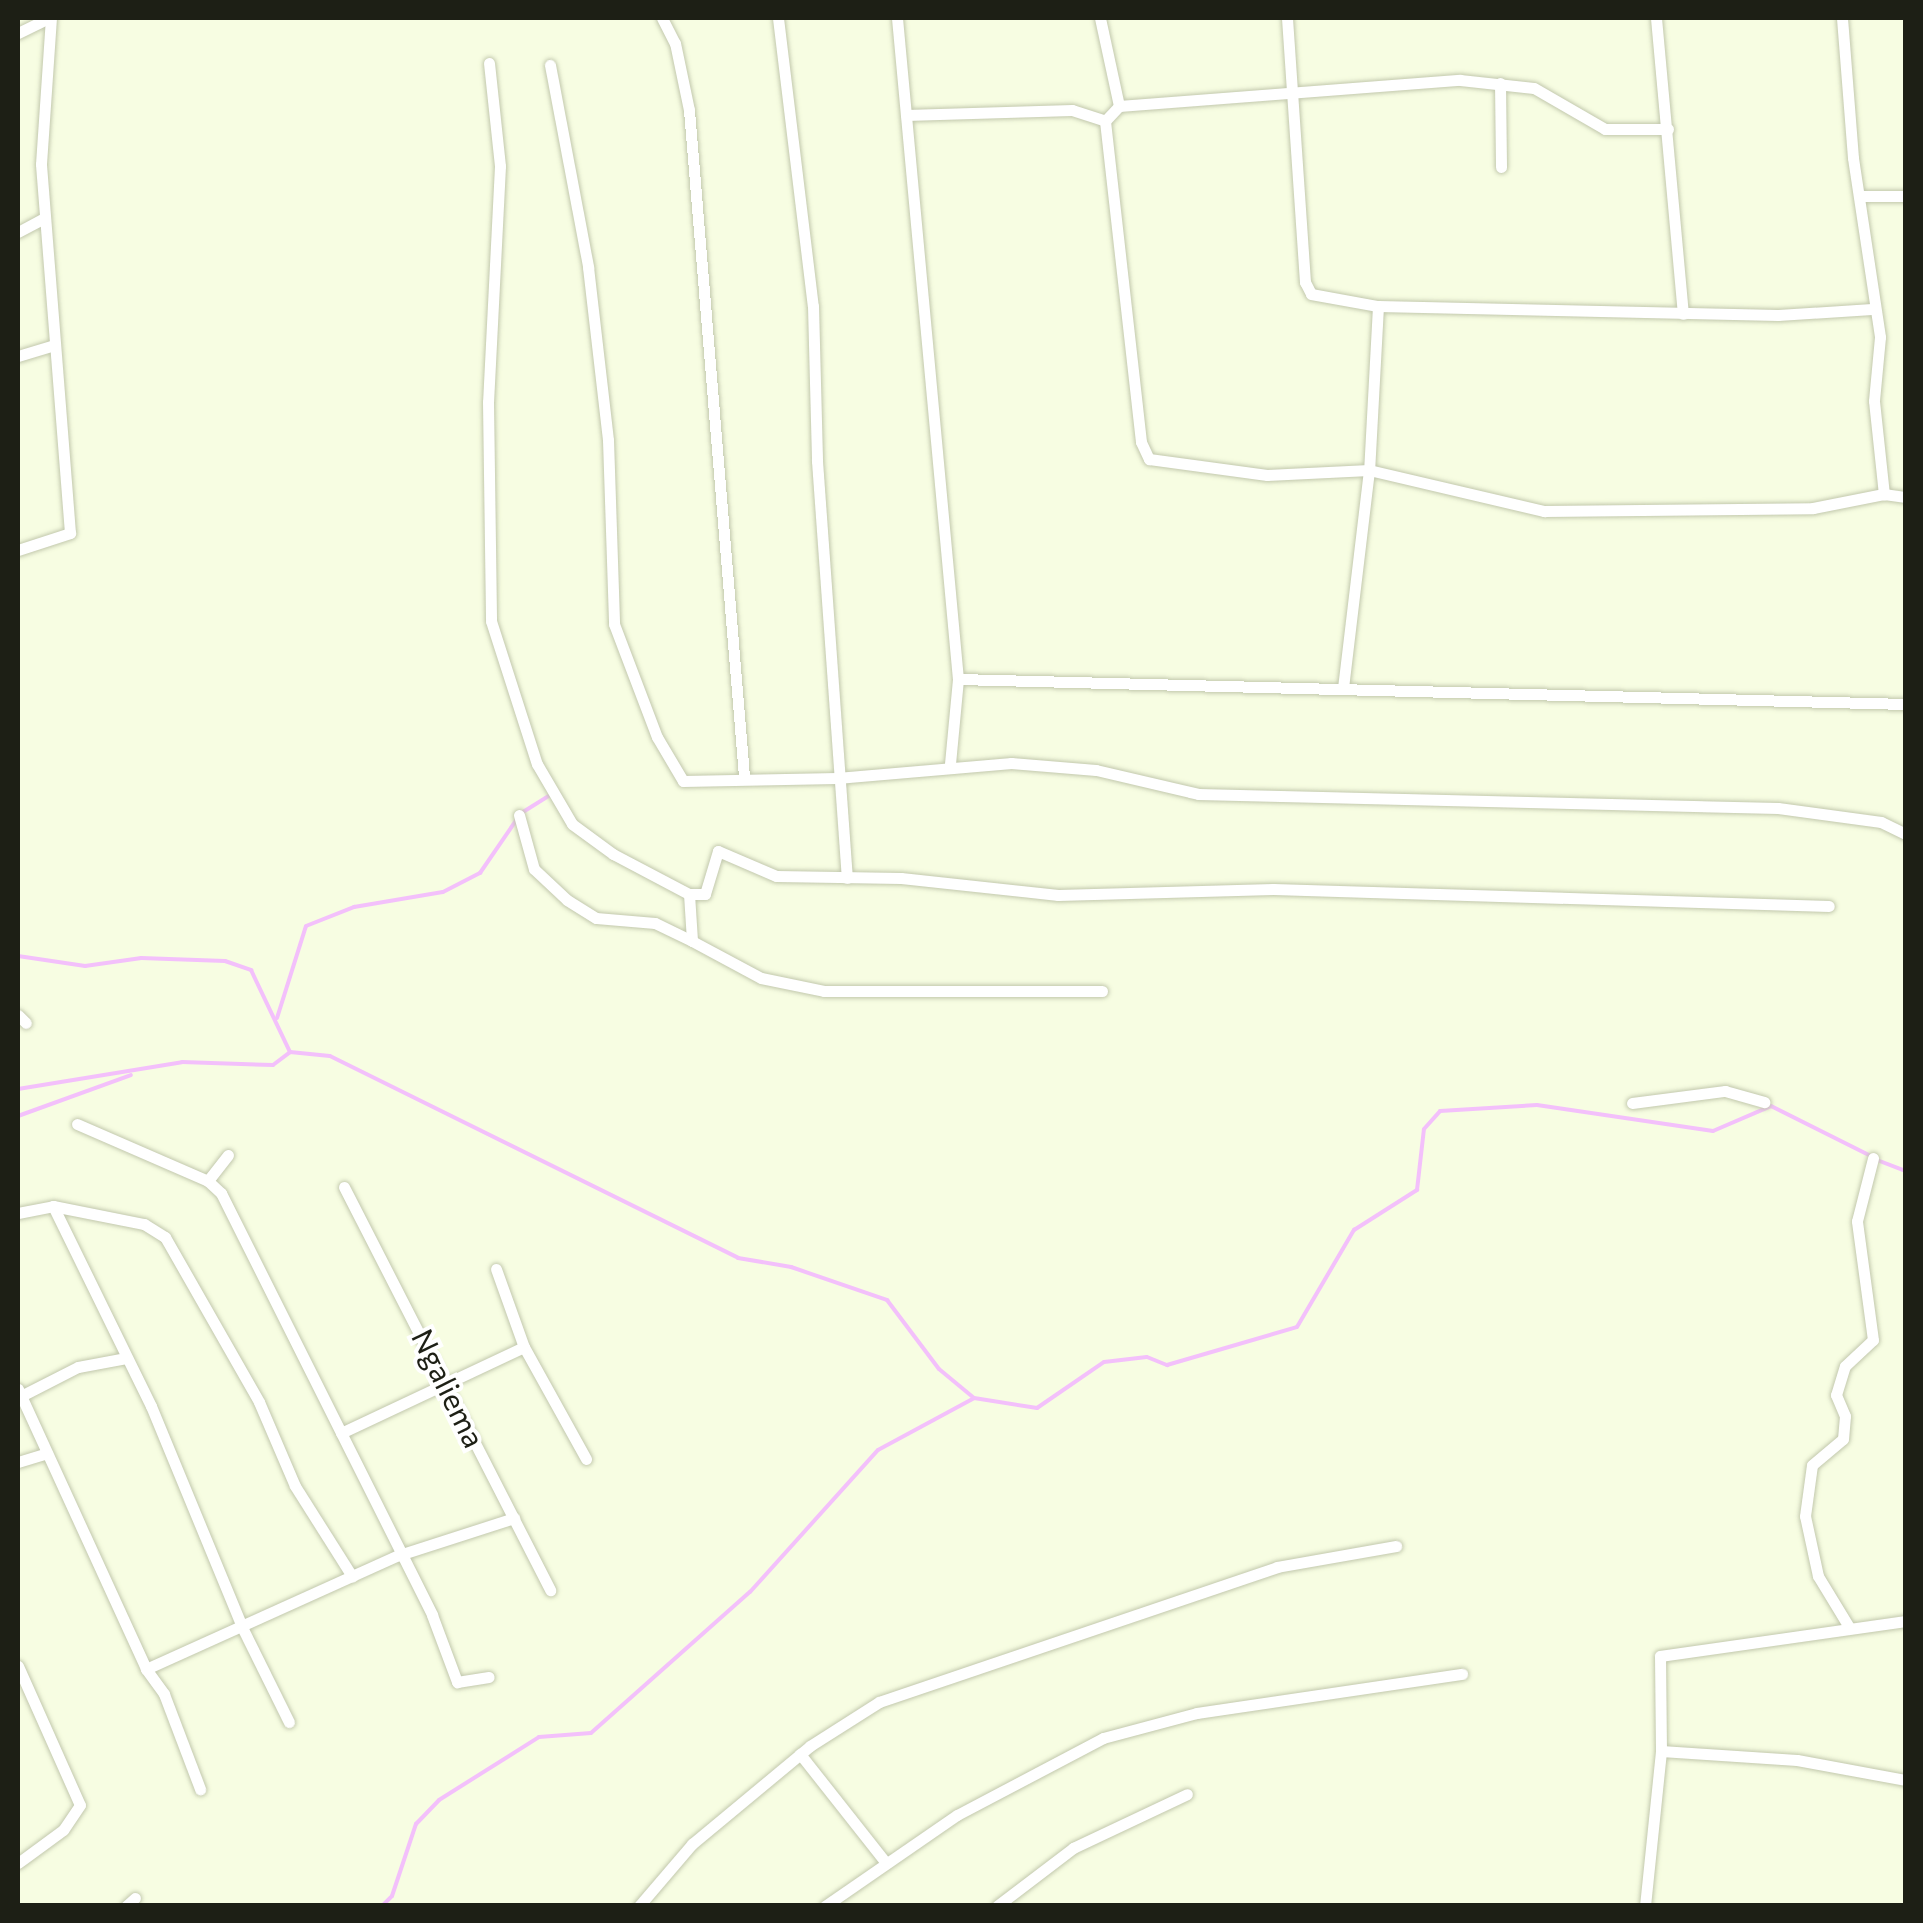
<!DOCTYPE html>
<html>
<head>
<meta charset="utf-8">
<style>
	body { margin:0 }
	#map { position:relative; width:1923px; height:1923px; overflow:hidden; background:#f7fde2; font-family:Commissioner,sans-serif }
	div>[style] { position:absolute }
	.stream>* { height:4px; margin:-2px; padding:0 2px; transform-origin:2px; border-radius:2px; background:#f3c0fb }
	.roads { filter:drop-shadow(0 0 2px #c2c8ad) drop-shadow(0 0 2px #c2c8ad) }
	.minor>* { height:11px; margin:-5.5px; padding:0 5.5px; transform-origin:5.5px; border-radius:5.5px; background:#fff }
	span { translate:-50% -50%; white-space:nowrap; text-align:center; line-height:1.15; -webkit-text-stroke:8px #fff; paint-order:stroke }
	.street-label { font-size:30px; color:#1d1f15 }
	.frame { position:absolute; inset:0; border:20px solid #1d1f15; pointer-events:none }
</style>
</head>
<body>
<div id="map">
	<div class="stream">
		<div style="left:523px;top:812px;width:36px;rotate:-32deg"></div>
		<div style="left:18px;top:956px;width:68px;rotate:8.5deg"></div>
		<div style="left:85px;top:966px;width:57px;rotate:-8.1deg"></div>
		<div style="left:141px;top:958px;width:84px;rotate:2deg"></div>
		<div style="left:225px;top:961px;width:28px;rotate:19deg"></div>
		<div style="left:251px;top:970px;width:91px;rotate:64.6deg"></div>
		<div style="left:277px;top:1018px;width:96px;rotate:-72.5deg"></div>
		<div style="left:306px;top:926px;width:52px;rotate:-21.6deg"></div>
		<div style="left:354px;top:907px;width:90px;rotate:-9.6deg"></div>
		<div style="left:443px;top:892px;width:42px;rotate:-27.2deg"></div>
		<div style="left:480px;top:873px;width:65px;rotate:-55.6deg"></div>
		<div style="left:290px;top:1052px;width:40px;rotate:5.7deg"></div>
		<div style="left:330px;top:1056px;width:455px;rotate:26.3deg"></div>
		<div style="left:738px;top:1258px;width:54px;rotate:9.6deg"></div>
		<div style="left:791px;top:1267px;width:102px;rotate:19deg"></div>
		<div style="left:887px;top:1300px;width:86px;rotate:53deg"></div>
		<div style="left:939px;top:1369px;width:45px;rotate:39.6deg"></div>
		<div style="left:974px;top:1398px;width:64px;rotate:9deg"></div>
		<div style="left:1037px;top:1408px;width:81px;rotate:-34.5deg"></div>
		<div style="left:1104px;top:1362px;width:43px;rotate:-6.6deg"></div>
		<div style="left:1147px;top:1357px;width:22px;rotate:22deg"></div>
		<div style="left:1167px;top:1365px;width:135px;rotate:-16.3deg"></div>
		<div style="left:1297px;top:1327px;width:113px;rotate:-59.6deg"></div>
		<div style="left:1354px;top:1230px;width:75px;rotate:-32.4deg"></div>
		<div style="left:1417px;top:1190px;width:61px;rotate:-83.5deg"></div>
		<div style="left:1424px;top:1129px;width:24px;rotate:-48deg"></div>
		<div style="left:1440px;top:1111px;width:97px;rotate:-3.5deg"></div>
		<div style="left:1537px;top:1105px;width:178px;rotate:8.4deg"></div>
		<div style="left:1713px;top:1131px;width:63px;rotate:-23.3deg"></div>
		<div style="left:1771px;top:1106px;width:110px;rotate:26.6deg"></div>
		<div style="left:18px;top:1089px;width:166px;rotate:-9.3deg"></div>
		<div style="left:182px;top:1062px;width:91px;rotate:1.9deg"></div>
		<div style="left:273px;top:1065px;width:21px;rotate:-37deg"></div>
		<div style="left:18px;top:1116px;width:120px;rotate:-19.9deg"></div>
		<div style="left:1877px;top:1160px;width:31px;rotate:21deg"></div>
		<div style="left:382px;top:1906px;width:14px;rotate:-45deg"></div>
		<div style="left:392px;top:1896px;width:76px;rotate:-71.6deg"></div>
		<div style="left:416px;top:1824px;width:33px;rotate:-46deg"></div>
		<div style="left:439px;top:1800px;width:118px;rotate:-32.2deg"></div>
		<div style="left:539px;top:1737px;width:52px;rotate:-4.4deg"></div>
		<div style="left:591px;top:1733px;width:213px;rotate:-41.6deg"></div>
		<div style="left:750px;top:1592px;width:191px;rotate:-48deg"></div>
		<div style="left:878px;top:1450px;width:109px;rotate:-28.4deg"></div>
	</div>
	<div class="roads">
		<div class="minor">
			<div style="left:662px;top:18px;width:28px;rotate:63deg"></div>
			<div style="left:675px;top:43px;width:68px;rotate:78.2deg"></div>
			<div style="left:689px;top:110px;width:668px;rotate:85.28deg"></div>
			<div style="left:778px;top:18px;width:290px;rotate:83.1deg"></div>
			<div style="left:813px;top:306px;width:155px;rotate:88.5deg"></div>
			<div style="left:817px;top:461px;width:418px;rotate:85.9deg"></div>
			<div style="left:897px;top:18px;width:664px;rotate:84.73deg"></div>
			<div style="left:958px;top:679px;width:85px;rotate:95.4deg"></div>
			<div style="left:1100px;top:18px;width:90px;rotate:77.8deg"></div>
			<div style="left:1119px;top:106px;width:342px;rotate:-4.4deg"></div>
			<div style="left:1460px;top:80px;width:74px;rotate:6.2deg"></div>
			<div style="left:1534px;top:88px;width:82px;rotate:30deg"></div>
			<div style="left:1605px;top:129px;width:63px"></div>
			<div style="left:1287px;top:18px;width:265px;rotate:86.1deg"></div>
			<div style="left:1305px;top:282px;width:13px;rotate:63deg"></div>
			<div style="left:1311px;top:294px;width:68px;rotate:10.2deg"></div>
			<div style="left:1378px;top:306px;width:400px;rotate:1.3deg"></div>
			<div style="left:1778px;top:315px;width:94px;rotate:-3.7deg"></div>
			<div style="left:1656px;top:18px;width:297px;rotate:84.8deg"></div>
			<div style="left:1842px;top:18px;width:140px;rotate:85.5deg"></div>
			<div style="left:1853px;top:158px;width:181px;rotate:81.4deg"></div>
			<div style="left:1880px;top:337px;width:64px;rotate:95.4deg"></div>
			<div style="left:1874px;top:401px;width:94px;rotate:83.9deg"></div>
			<div style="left:1884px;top:494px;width:22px;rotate:8deg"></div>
			<div style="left:18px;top:33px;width:34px;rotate:-26deg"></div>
			<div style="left:489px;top:63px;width:104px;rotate:83.9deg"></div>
			<div style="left:500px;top:166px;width:236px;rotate:92.9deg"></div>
			<div style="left:488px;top:402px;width:219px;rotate:89.2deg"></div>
			<div style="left:491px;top:621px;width:150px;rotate:72.2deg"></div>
			<div style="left:537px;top:764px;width:69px;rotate:59.7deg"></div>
			<div style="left:572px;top:824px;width:51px;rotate:36.2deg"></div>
			<div style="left:613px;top:854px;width:86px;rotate:27.8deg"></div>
			<div style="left:689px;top:894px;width:16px"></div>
			<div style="left:705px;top:894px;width:45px;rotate:-73.2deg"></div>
			<div style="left:718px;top:851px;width:63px;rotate:23.3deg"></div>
			<div style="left:776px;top:876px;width:125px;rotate:0.9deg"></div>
			<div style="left:901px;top:878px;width:158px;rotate:6.2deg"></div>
			<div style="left:1058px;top:895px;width:215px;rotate:-1.6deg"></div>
			<div style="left:1273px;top:889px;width:556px;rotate:1.75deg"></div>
			<div style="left:550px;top:65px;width:206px;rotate:79.3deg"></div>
			<div style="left:588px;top:267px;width:174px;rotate:83.4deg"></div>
			<div style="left:608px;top:440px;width:184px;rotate:88.1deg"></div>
			<div style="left:614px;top:624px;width:121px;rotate:69.2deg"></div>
			<div style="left:657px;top:737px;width:51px;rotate:59.4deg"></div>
			<div style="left:683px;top:781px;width:154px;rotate:-1.1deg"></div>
			<div style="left:837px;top:778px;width:175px;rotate:-4.9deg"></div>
			<div style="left:1011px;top:763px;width:85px;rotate:4.7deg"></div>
			<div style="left:1096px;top:770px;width:105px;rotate:13.2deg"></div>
			<div style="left:1198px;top:794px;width:580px;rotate:1.38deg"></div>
			<div style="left:1778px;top:808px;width:104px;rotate:7.7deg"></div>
			<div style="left:1881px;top:822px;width:28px;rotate:26deg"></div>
			<div style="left:1500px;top:83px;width:84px;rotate:89.3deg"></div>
			<div style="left:906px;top:115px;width:166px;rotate:-1.7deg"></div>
			<div style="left:1072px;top:110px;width:35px;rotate:18deg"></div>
			<div style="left:1105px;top:121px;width:21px;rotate:-47deg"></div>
			<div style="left:1105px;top:121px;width:323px;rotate:83.6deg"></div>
			<div style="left:1141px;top:442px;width:19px;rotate:65deg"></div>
			<div style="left:1149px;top:459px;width:119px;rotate:7.7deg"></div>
			<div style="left:1267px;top:475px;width:102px;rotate:-2.8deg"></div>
			<div style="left:1369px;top:470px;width:219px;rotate:96.8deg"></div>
			<div style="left:1860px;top:196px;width:46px"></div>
			<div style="left:18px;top:232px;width:30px;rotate:-28deg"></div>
			<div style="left:1378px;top:306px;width:164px;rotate:93.1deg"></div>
			<div style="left:1369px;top:470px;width:180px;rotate:13.2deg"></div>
			<div style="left:1544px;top:511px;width:269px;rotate:-0.6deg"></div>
			<div style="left:1813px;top:508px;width:72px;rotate:-11.2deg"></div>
			<div style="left:18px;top:356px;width:38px;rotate:-17deg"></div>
			<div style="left:18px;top:550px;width:55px;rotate:-18.1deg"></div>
			<div style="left:70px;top:533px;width:370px;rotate:-94.5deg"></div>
			<div style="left:41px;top:164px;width:146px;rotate:-86.1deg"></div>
			<div style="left:958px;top:679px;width:948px;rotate:1.51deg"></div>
			<div style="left:519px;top:815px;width:56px;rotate:74.5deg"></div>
			<div style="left:534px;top:869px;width:45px;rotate:43.2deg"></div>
			<div style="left:567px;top:900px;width:34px;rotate:32deg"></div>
			<div style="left:596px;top:918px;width:59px;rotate:4.8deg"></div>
			<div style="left:655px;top:923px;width:41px;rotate:25.9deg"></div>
			<div style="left:689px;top:894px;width:47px;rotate:86.3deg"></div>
			<div style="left:692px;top:941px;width:78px;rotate:28.2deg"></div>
			<div style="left:761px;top:978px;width:64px;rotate:11.7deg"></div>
			<div style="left:824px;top:991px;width:278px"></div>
			<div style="left:18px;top:1015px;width:11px;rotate:45deg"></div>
			<div style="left:1632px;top:1103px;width:94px;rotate:-7.4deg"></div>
			<div style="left:1725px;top:1091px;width:41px;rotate:15.8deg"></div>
			<div style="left:77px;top:1124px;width:143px;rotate:23.5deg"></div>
			<div style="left:228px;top:1155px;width:33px;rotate:128deg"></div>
			<div style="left:208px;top:1181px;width:18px;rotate:43deg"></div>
			<div style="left:221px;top:1193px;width:472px;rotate:63.4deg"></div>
			<div style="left:432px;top:1615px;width:72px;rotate:69.5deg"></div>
			<div style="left:457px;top:1682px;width:32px;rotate:-9deg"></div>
			<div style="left:344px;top:1187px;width:453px;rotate:62.9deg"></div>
			<div style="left:53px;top:1206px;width:223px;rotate:63.9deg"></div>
			<div style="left:151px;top:1406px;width:239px;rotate:67.6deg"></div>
			<div style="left:242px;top:1627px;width:106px;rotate:63.7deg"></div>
			<div style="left:18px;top:1213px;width:36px;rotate:-11deg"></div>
			<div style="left:53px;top:1206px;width:93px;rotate:11.2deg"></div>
			<div style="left:144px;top:1224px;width:25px;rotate:32deg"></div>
			<div style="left:165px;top:1237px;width:190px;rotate:60.3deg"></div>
			<div style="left:259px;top:1402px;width:91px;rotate:66.8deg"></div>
			<div style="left:295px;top:1486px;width:107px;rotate:57.7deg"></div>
			<div style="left:496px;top:1269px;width:83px;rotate:70.3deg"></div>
			<div style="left:18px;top:1389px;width:308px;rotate:65.4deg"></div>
			<div style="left:146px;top:1669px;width:31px;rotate:54deg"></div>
			<div style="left:164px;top:1694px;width:102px;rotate:69.2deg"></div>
			<div style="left:21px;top:1396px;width:64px;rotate:-27deg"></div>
			<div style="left:78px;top:1367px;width:49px;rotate:-10.6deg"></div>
			<div style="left:341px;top:1433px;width:202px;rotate:-25.2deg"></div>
			<div style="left:524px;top:1347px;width:128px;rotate:61deg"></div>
			<div style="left:18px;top:1462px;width:30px;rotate:-17deg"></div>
			<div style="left:1849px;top:1627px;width:60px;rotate:-121.3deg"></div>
			<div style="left:1818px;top:1576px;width:61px;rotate:-102.2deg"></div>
			<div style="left:1805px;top:1516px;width:51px;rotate:-82.2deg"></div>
			<div style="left:1812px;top:1465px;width:40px;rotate:-40deg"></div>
			<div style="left:1843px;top:1439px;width:23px;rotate:-85deg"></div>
			<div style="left:1845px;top:1416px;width:23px;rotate:-113deg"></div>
			<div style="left:1836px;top:1395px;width:30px;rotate:-73deg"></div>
			<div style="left:1845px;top:1366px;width:38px;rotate:-43deg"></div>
			<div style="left:1873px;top:1340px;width:120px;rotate:-97.7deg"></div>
			<div style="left:1857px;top:1221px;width:65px;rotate:-75.7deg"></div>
			<div style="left:18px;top:1666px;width:152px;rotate:66deg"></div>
			<div style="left:80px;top:1805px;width:30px;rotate:124deg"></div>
			<div style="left:63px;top:1830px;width:56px;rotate:143.7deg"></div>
			<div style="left:146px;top:1669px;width:277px;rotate:-24.3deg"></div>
			<div style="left:399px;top:1555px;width:121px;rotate:-17.8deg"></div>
			<div style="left:1661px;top:1751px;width:136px;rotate:3.8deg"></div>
			<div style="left:1797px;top:1760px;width:111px;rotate:10.4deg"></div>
			<div style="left:800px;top:1754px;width:139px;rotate:51.7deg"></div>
			<div style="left:126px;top:1906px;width:12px;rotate:-42deg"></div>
			<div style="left:639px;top:1906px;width:82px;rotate:-49.5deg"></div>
			<div style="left:692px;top:1844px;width:153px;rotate:-39.7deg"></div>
			<div style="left:810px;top:1746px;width:82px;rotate:-32.5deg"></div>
			<div style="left:879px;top:1702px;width:420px;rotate:-18.7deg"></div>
			<div style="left:1277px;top:1567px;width:121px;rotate:-10deg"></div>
			<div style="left:825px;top:1906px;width:160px;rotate:-34.6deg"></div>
			<div style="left:957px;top:1815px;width:165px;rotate:-27.8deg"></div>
			<div style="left:1103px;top:1738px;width:97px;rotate:-14.9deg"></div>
			<div style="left:1197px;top:1713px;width:268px;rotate:-8.4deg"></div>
			<div style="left:997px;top:1906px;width:96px;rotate:-37.3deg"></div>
			<div style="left:1073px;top:1848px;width:126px;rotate:-25.3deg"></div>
			<div style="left:1645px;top:1906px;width:156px;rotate:-84.1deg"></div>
			<div style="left:1661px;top:1751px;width:95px;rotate:-90.6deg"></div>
			<div style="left:1660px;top:1656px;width:248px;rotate:-8.1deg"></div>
		</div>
	</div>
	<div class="street-label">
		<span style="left:449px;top:1388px;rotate:64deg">Ngaliema</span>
	</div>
	<div class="frame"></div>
</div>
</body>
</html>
